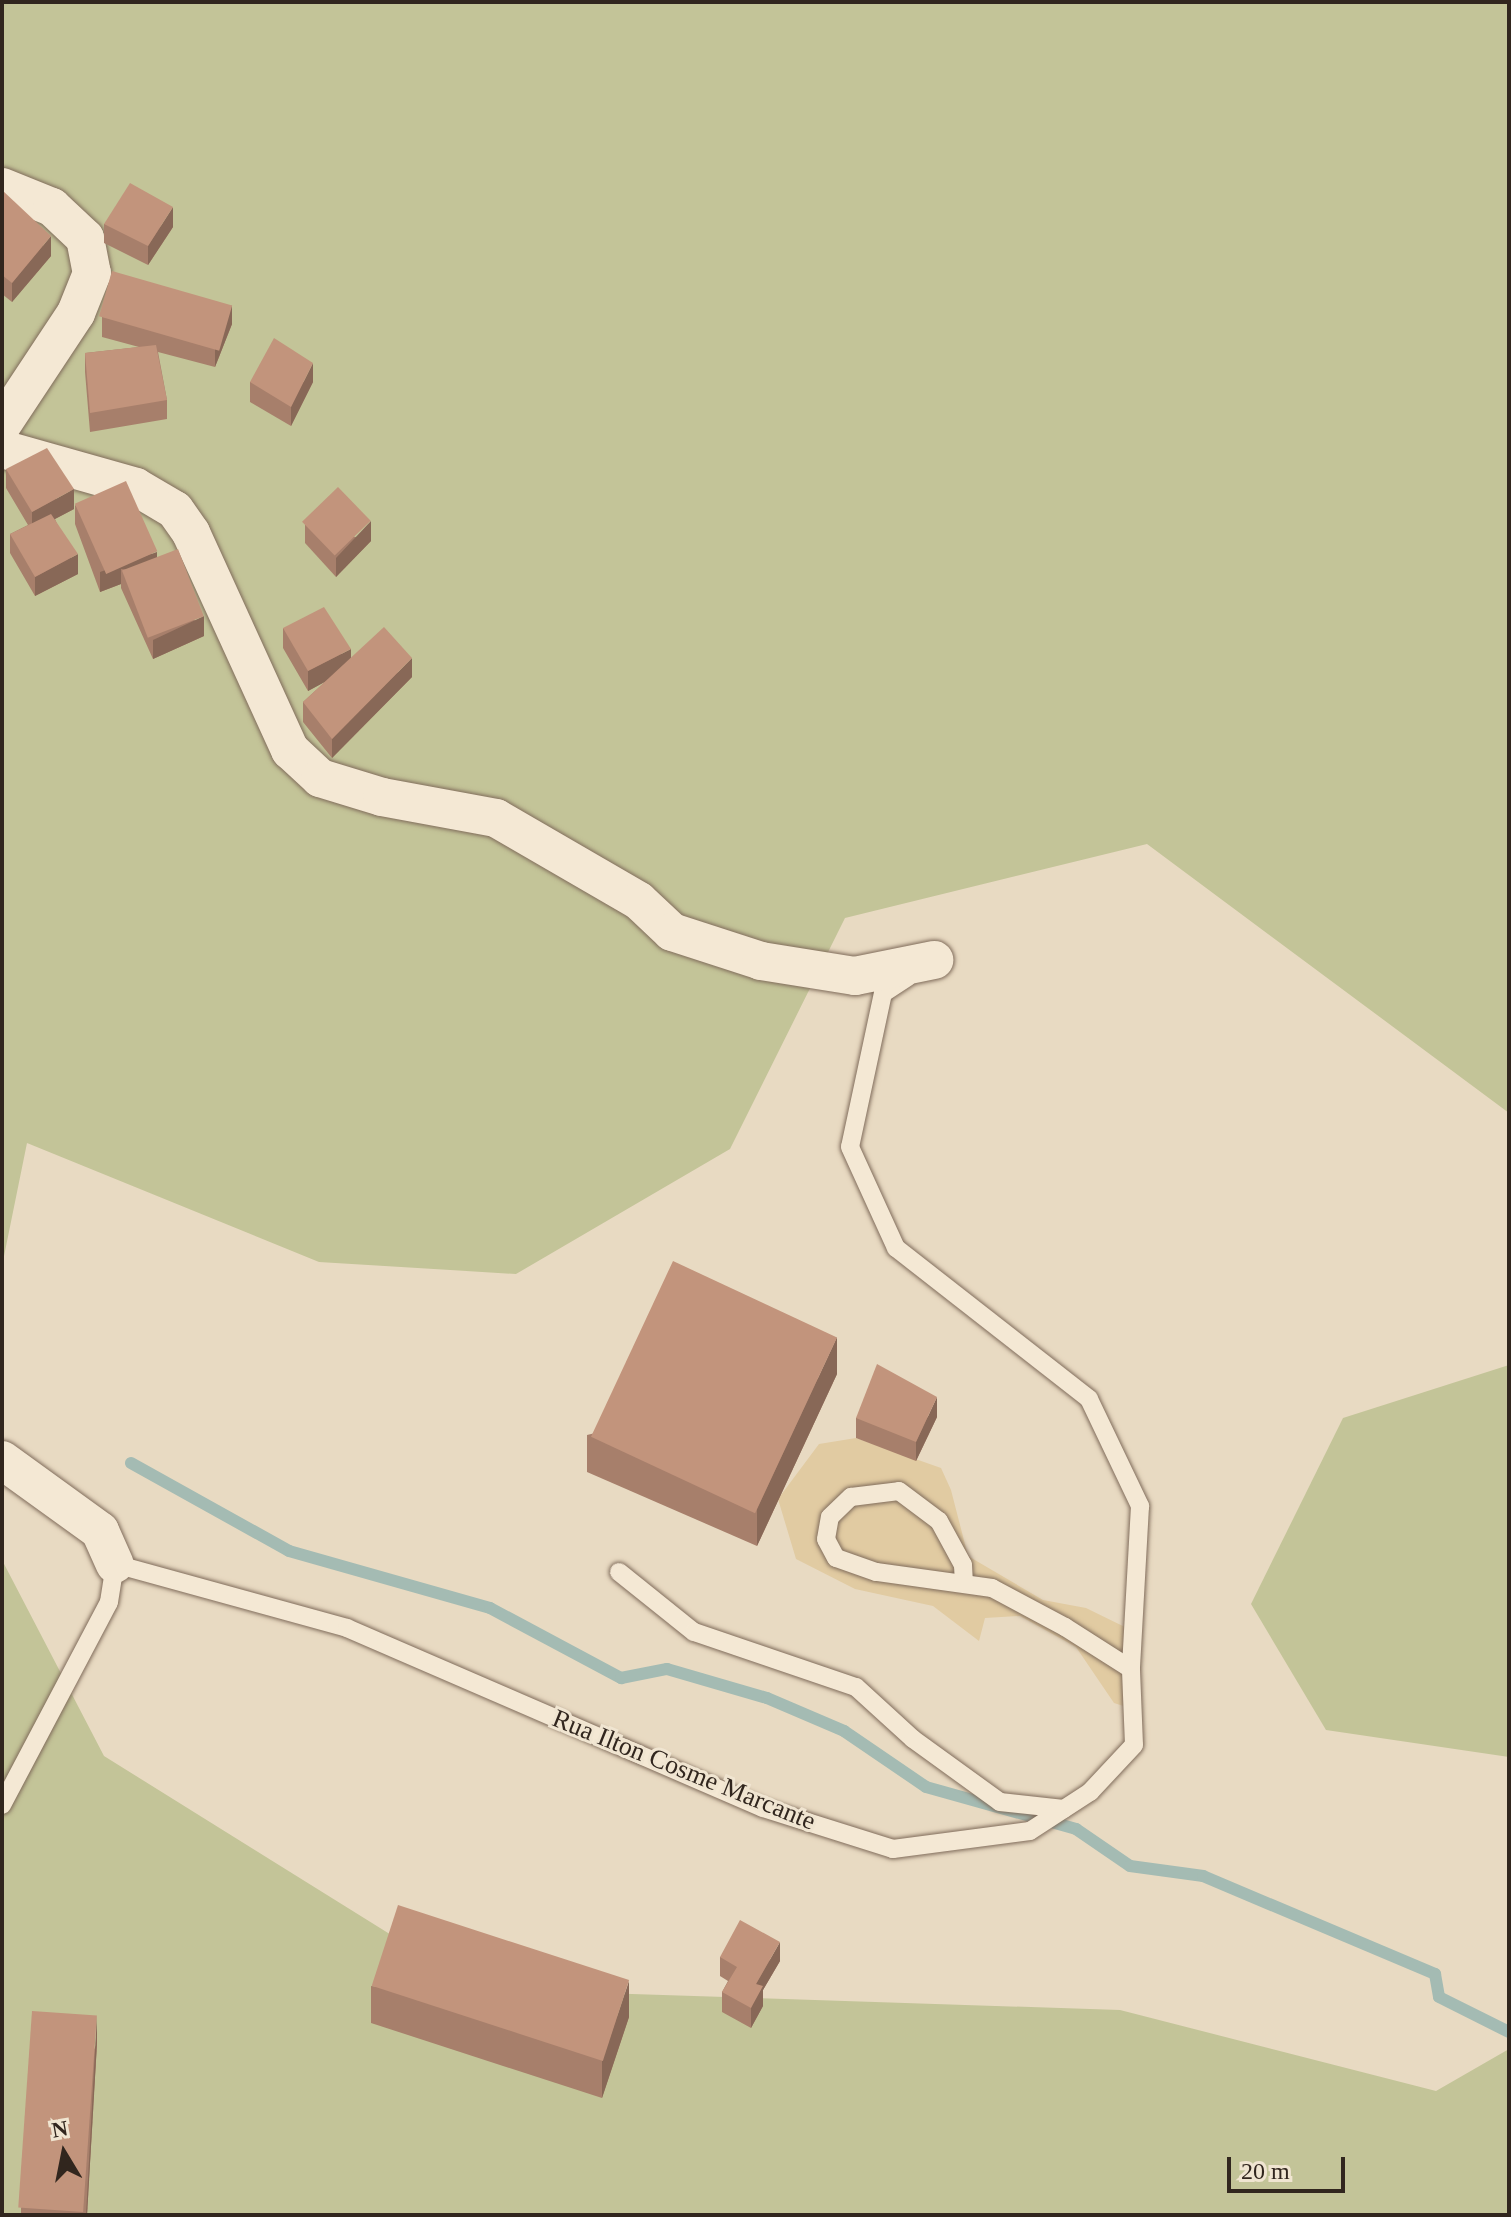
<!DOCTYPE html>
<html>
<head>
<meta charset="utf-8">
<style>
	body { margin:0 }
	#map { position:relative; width:1511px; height:2217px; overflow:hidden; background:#e8dac2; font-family:"Times New Roman",serif }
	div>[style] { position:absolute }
	.green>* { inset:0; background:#c3c498 }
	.sand>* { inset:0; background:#e1cba2 }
	.stream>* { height:12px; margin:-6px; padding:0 6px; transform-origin:6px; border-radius:6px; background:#a4bbb3 }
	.roads { filter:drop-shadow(0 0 2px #806c5b) drop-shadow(0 0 2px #806c5b) }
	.service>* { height:18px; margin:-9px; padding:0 9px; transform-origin:9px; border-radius:9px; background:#f4e8d4 }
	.minor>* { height:38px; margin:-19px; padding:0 19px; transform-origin:19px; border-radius:19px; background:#f4e8d4 }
	.wall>* { inset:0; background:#a77f6b }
	.shaded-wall>* { inset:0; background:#886857 }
	.building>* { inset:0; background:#c2947c; transform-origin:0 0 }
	span { translate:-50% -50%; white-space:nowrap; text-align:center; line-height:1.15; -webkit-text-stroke:6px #f0e5d1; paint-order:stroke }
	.street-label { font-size:26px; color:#31261e }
	.frame { position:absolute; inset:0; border:4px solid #31261e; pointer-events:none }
	.north { position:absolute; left:24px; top:2113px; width:80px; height:80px; -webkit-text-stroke:6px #f0e5d1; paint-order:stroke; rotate:350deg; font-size:22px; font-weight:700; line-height:32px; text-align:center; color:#31261e }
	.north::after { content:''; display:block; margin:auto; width:28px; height:36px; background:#31261e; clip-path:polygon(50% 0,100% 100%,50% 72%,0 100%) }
	.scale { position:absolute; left:1227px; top:2157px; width:118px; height:36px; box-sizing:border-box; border:4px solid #31261e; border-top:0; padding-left:10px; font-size:24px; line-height:28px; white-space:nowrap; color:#31261e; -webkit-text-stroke:6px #f0e5d1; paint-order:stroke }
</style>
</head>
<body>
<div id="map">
	<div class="green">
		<div style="clip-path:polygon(2px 2px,1509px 2px,1509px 1113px,1147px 844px,845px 918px,730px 1149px,516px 1274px,319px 1262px,27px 1143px,2px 1266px)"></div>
		<div style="clip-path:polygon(1509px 1365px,1509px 1757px,1326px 1730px,1251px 1604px,1343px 1418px)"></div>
		<div style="clip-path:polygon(2px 1560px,104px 1756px,478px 1989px,1120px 2010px,1436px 2091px,1509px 2049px,1509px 2215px,2px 2215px)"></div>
	</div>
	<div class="sand">
		<div style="clip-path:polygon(856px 1438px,941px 1468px,951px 1490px,968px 1556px,1043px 1600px,1086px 1608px,1133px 1631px,1133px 1709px,1114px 1703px,1076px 1647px,1020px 1616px,985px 1618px,979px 1641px,933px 1606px,855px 1589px,796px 1559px,778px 1499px,819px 1444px)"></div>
	</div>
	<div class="stream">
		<div style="left:131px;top:1463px;width:181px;rotate:29.1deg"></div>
		<div style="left:289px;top:1551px;width:209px;rotate:15.8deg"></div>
		<div style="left:490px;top:1608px;width:149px;rotate:28.1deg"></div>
		<div style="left:621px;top:1678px;width:47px;rotate:-11.1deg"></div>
		<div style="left:667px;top:1669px;width:104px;rotate:16.2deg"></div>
		<div style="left:767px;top:1698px;width:84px;rotate:23.2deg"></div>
		<div style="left:844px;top:1731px;width:99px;rotate:34.3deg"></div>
		<div style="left:926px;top:1787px;width:156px;rotate:15.6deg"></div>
		<div style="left:1076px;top:1829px;width:65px;rotate:34.4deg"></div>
		<div style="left:1130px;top:1866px;width:74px;rotate:7.8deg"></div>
		<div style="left:1203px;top:1876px;width:252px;rotate:22.9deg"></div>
		<div style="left:1435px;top:1974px;width:23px;rotate:80deg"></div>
		<div style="left:1439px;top:1997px;width:78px;rotate:26.6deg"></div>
	</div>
	<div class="roads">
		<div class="service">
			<div style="left:908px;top:977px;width:30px;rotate:147deg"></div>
			<div style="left:883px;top:993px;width:157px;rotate:102.1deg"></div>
			<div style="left:850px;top:1147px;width:111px;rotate:65.5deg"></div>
			<div style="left:896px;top:1248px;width:245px;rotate:38deg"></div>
			<div style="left:1089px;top:1399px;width:119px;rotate:64.5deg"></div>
			<div style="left:1140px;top:1506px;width:163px;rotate:93.2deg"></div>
			<div style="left:619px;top:1572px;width:96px;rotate:38.7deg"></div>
			<div style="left:694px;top:1632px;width:171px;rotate:18.8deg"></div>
			<div style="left:856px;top:1687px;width:77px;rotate:42.4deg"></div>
			<div style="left:913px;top:1739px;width:107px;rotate:35.9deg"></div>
			<div style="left:1000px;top:1802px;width:64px;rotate:6.2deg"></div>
			<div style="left:2px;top:1805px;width:229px;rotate:-62.2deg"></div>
			<div style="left:109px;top:1602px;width:38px;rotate:-81deg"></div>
			<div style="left:115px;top:1564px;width:241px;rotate:15.4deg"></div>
			<div style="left:347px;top:1628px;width:453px;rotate:23.4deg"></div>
			<div style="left:763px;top:1808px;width:136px;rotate:17.5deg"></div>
			<div style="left:893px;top:1849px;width:138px;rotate:-7.5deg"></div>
			<div style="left:1030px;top:1831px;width:72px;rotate:-33deg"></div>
			<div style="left:1090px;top:1792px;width:64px;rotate:-46.9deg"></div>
			<div style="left:1134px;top:1745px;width:76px;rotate:-92.3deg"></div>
			<div style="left:1131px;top:1669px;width:78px;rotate:-147.5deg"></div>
			<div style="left:1065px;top:1627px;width:83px;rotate:-151.9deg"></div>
			<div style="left:992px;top:1588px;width:117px;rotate:-172.1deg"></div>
			<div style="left:876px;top:1572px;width:42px;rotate:-160.7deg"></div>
			<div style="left:836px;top:1558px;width:21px;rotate:-118deg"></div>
			<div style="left:826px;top:1539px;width:22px;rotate:-80deg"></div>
			<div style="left:830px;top:1517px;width:29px;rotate:-44deg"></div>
			<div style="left:851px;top:1497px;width:48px;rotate:-7.1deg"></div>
			<div style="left:899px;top:1491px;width:50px;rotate:36.9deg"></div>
			<div style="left:939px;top:1521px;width:50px;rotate:61.4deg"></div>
			<div style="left:963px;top:1565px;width:18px;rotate:87deg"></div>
		</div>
		<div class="minor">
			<div style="left:2px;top:187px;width:54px;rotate:21.8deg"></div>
			<div style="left:52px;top:207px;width:45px;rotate:43.2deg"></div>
			<div style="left:85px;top:238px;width:36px;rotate:79deg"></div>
			<div style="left:92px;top:273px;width:43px;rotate:111.8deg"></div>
			<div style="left:76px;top:313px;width:134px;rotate:123.5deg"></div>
			<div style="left:2px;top:449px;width:139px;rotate:15.8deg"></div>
			<div style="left:136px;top:487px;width:45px;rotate:30.5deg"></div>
			<div style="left:175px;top:510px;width:28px;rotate:55deg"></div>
			<div style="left:191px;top:533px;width:239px;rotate:65.5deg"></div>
			<div style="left:290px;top:750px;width:41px;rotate:43deg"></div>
			<div style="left:320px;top:778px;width:65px;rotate:17deg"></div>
			<div style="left:382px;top:797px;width:116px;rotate:10.4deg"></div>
			<div style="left:496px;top:818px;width:165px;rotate:30.1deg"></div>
			<div style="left:639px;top:901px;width:45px;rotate:43.2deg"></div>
			<div style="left:672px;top:932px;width:94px;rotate:18deg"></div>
			<div style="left:761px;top:961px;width:95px;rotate:9.1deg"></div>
			<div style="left:855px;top:976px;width:81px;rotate:-11.4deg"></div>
			<div style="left:2px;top:1460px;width:121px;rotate:35.9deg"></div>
			<div style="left:100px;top:1531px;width:36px;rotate:66deg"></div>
		</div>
	</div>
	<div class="wall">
		<div style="clip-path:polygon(2px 190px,51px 256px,12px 302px,2px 294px)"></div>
		<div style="clip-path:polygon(104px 224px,173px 227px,148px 265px,104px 243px)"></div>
		<div style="clip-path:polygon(102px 317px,232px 324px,215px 367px,158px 352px,167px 400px,167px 419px,90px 432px,85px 372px,85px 353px,139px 347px,102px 337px)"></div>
		<div style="clip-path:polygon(250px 382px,313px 382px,291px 426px,250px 402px)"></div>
		<div style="clip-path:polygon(6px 469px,74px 509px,55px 519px,78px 574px,35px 596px,10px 553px,10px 534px,28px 525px,6px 488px)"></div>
		<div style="clip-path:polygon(75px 505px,157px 557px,204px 636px,153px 659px,121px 588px,121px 584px,100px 592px,75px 524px)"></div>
		<div style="clip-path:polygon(305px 524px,371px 541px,336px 577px,305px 543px)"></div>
		<div style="clip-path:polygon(283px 628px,351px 658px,412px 677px,332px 758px,303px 722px,303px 702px,326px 681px,308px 691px,283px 648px)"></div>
		<div style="clip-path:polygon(837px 1374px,757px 1546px,587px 1472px,587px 1435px)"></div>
		<div style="clip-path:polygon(937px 1417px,916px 1461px,856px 1438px,856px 1418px)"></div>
		<div style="clip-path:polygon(720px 1957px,780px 1961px,763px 1990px,763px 2006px,751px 2028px,722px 2012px,722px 1992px,728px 1981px,720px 1976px)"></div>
		<div style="clip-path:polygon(371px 1986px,629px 2017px,602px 2098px,371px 2023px)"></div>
		<div style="clip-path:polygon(97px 2043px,87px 2215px,21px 2215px,21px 2208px)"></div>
	</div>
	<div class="shaded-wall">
		<div style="clip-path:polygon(173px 207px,173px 227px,148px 265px,148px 246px)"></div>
		<div style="clip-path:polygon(51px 236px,51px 256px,12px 302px,12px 283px)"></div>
		<div style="clip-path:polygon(232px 305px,232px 324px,215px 367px,215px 347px)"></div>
		<div style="clip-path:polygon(313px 363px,313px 382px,291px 426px,291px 407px)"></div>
		<div style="clip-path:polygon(74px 489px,74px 509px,32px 531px,32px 512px)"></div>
		<div style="clip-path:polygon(371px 521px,371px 541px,336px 577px,336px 558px)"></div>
		<div style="clip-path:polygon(157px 552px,157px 571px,121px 569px,121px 584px,100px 592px,100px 572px)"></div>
		<div style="clip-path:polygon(78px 554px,78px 574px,35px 596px,35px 577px)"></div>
		<div style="clip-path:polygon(204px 616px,204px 636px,153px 659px,153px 640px)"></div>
		<div style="clip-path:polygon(351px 649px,351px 668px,308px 691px,308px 671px)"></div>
		<div style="clip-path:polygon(412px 658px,412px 677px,332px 758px,332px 739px)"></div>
		<div style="clip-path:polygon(837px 1337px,837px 1374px,757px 1546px,757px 1509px)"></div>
		<div style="clip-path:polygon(937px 1397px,937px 1417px,916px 1461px,916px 1442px)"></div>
		<div style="clip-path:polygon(780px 1942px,780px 1961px,763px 1990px,763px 2006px,751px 2028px,751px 2008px,756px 1984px)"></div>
		<div style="clip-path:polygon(629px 1981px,629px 2017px,602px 2098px,602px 2061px)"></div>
		<div style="clip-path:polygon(97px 2015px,97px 2043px,87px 2215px,86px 2215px)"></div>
	</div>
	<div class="building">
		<div style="clip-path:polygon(130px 183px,173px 207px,148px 246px,104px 224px)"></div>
		<div style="clip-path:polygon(2px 190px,51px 236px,12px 283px,2px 275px)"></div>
		<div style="left:112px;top:271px;width:125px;height:47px;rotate:16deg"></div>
		<div style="clip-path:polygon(274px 338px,313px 363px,291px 407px,250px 382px)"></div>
		<div style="clip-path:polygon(156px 345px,167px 400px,90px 413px,85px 353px)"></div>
		<div style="clip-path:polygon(47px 448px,74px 489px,32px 512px,6px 469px)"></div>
		<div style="left:126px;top:481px;width:77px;height:56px;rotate:66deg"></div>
		<div style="left:338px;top:487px;width:47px;height:50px;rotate:46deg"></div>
		<div style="clip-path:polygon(51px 514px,78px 554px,35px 577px,10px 534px)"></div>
		<div style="left:178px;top:549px;width:72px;height:60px;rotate:69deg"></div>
		<div style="clip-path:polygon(324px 607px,351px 649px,308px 671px,283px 628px)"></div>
		<div style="clip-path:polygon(384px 627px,412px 658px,332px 739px,303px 702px)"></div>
		<div style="left:673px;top:1261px;width:181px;height:194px;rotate:25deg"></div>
		<div style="clip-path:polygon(877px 1364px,937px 1397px,916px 1442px,856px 1418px)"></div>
		<div style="left:398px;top:1905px;width:243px;height:85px;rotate:18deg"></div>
		<div style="clip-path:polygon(740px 1920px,780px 1942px,756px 1984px,763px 1986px,751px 2008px,722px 1992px,737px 1967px,720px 1957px)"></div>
		<div style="left:32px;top:2011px;width:65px;height:197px;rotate:4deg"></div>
	</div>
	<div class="street-label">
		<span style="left:684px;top:1770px;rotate:22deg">Rua Ilton Cosme Marcante</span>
	</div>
	<div class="frame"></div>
	<div class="north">N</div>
	<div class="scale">20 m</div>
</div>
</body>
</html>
